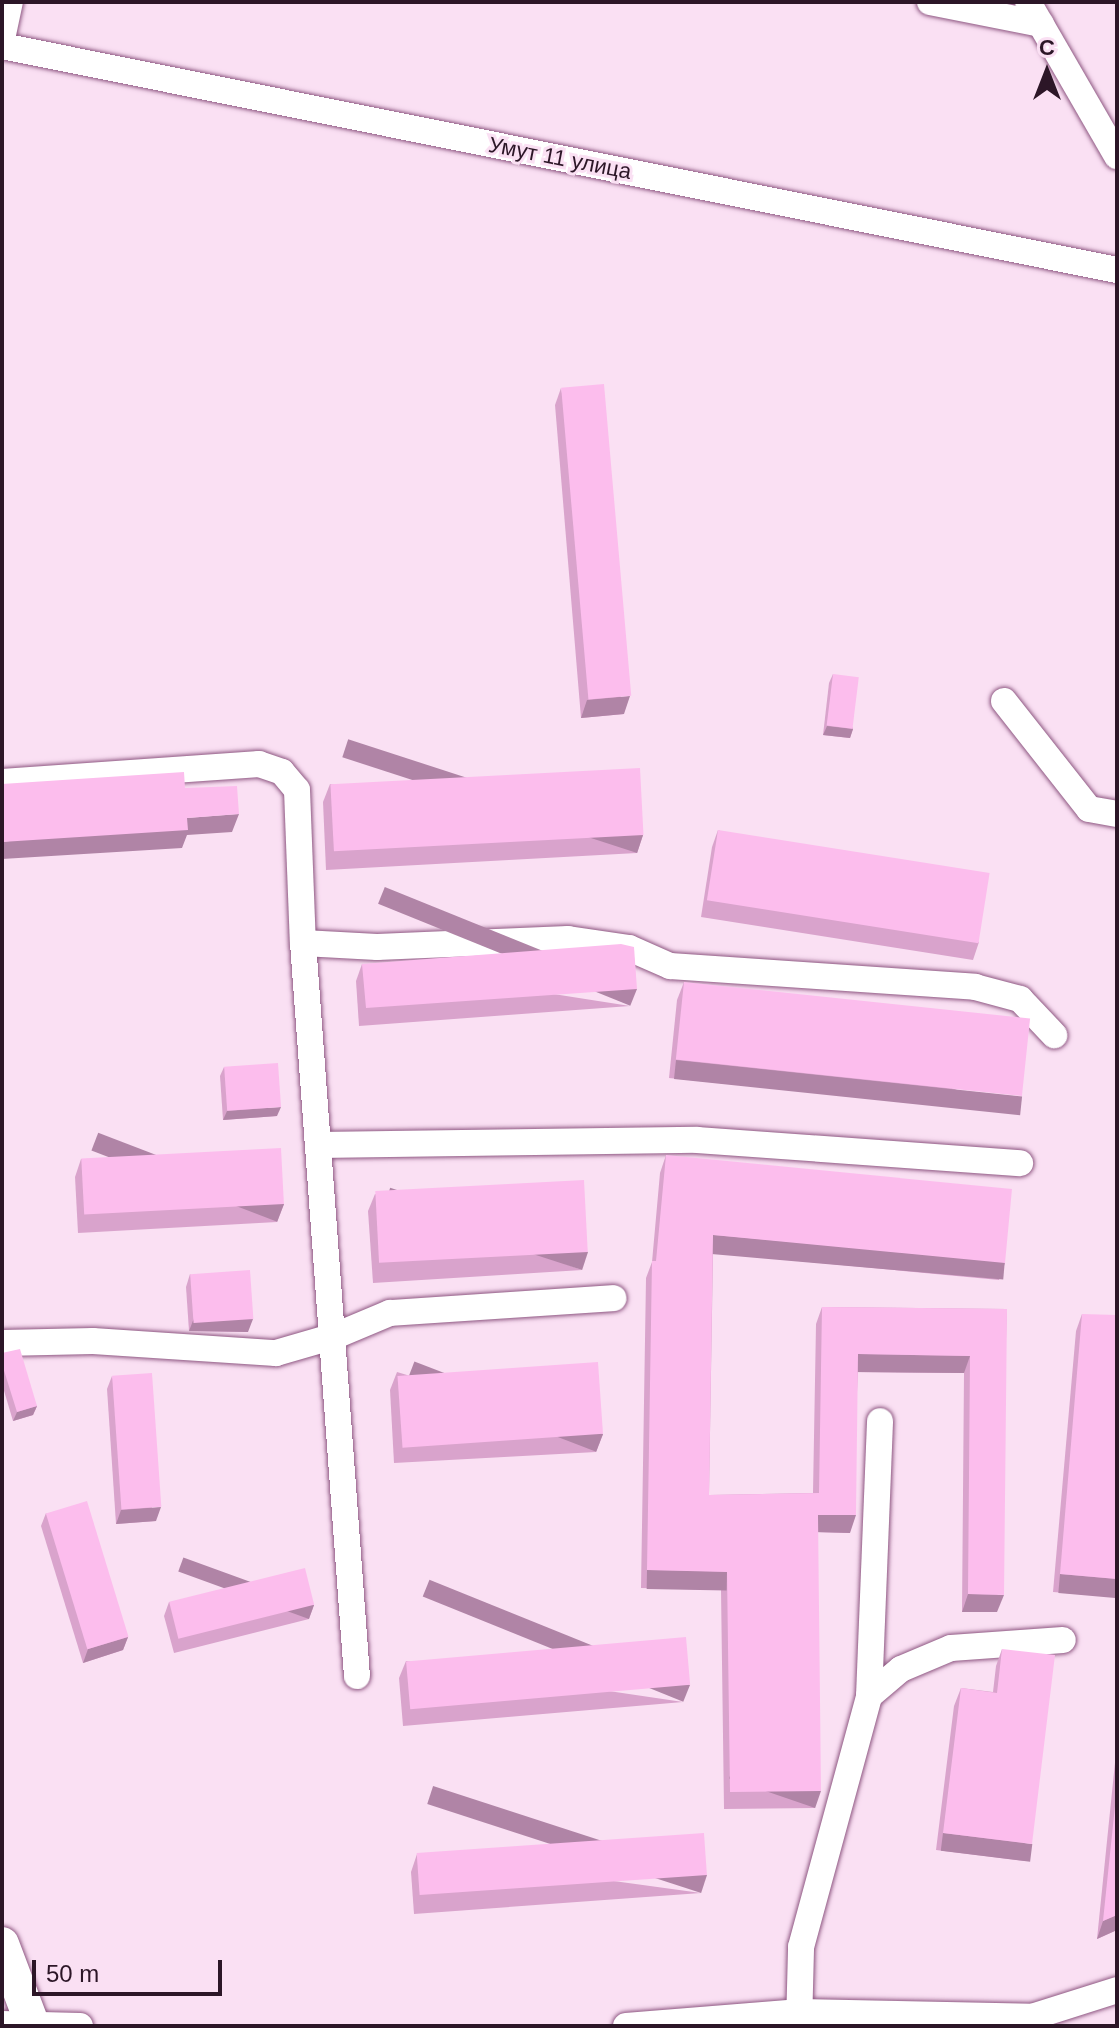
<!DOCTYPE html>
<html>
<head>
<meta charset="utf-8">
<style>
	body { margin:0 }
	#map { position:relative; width:1119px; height:2028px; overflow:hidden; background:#fae0f3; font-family:Helvetica,sans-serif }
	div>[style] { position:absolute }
	.roads { filter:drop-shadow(0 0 2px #8e5782) drop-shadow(0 0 2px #8e5782) }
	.minor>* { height:26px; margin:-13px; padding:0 13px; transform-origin:13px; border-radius:13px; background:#fff }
	.major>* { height:34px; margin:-17px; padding:0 17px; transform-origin:17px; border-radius:17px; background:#fff }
	.wall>* { inset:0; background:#d9a3cc }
	.shaded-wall>* { inset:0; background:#b084a6; transform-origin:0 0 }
	.building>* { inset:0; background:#fcbded; transform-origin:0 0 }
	span { translate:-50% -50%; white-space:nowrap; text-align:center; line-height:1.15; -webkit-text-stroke:6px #fae0f3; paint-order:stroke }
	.street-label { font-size:22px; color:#2c1627 }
	.frame { position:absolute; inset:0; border:4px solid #2c1627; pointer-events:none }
	.north { position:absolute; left:1007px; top:32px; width:80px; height:80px; -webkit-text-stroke:6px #fae0f3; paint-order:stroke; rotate:0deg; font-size:22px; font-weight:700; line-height:32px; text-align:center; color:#2c1627 }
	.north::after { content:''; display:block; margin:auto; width:28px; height:36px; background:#2c1627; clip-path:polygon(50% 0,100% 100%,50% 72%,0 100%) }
	.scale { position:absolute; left:32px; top:1960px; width:190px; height:36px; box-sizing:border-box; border:4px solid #2c1627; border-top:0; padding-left:10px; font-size:24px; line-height:28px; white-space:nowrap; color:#2c1627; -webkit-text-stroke:6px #fae0f3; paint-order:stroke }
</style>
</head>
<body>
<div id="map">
	<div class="roads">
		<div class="minor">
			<div style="left:930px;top:2px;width:113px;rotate:11.2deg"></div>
			<div style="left:1028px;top:2px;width:178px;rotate:60deg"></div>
			<div style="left:2px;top:39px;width:38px;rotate:-78deg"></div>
			<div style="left:2px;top:46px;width:1137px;rotate:11.36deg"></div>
			<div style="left:1004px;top:701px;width:137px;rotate:51.8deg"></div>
			<div style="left:1089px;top:809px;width:28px;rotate:10deg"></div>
			<div style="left:2px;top:782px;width:258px;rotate:-4deg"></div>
			<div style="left:259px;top:764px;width:24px;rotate:19deg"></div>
			<div style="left:282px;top:772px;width:23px;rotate:50deg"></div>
			<div style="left:297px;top:790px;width:153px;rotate:87.8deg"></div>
			<div style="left:303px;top:943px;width:735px;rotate:85.79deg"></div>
			<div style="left:303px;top:943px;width:74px;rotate:3.1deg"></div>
			<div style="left:377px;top:947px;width:191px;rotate:-2.4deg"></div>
			<div style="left:568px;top:939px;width:62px;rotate:8.4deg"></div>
			<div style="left:629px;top:948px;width:45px;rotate:23.7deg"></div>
			<div style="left:670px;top:966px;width:306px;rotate:3.9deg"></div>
			<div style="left:975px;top:987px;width:47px;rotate:14.9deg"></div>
			<div style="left:1020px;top:999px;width:50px;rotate:46.6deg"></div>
			<div style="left:318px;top:1145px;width:379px;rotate:-0.8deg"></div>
			<div style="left:697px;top:1140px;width:324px;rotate:4.1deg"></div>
			<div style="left:2px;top:1343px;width:91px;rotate:-1.3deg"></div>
			<div style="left:93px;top:1341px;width:183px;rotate:3.8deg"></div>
			<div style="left:276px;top:1353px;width:61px;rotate:-16.1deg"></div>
			<div style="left:335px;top:1336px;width:60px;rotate:-22.7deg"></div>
			<div style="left:390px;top:1313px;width:224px;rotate:-3.8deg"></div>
			<div style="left:869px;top:1696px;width:275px;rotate:-87.7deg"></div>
			<div style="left:2px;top:2024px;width:78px;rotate:1.5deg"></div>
			<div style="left:626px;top:2026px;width:175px;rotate:-4.6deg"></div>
			<div style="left:800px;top:2012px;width:232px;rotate:1.2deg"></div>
			<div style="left:1032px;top:2017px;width:89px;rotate:-17.6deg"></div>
			<div style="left:799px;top:2026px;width:79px;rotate:-88.5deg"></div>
			<div style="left:801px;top:1947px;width:260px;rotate:-74.8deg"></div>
			<div style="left:869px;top:1696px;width:42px;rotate:-40.2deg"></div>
			<div style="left:901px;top:1669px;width:54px;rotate:-22.8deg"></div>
			<div style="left:951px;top:1648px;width:112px;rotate:-4.1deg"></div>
		</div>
		<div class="major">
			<div style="left:2px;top:1944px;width:88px;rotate:69.3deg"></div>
		</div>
	</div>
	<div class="wall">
		<div style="clip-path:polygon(561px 388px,624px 714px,581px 718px,555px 405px)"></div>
		<div style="clip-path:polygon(833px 674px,853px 729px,850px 738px,823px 735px,829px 683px)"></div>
		<div style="clip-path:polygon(330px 784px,643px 835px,637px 853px,326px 870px,323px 802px)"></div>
		<div style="clip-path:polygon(718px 830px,979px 942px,973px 960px,701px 917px,712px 847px)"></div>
		<div style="clip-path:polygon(362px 964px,630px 1006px,359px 1026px,356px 981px)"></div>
		<div style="clip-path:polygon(684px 982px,1015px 1113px,669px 1078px,677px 1000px)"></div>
		<div style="clip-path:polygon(224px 1067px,277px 1116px,223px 1120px,220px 1076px)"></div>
		<div style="clip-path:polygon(666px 1155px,1005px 1263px,999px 1280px,713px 1253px,709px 1495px,813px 1493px,816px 1324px,822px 1307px,1007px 1309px,997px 1612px,962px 1612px,964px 1373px,858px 1372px,850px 1533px,818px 1532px,815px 1808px,724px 1809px,721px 1590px,641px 1588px,646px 1278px,652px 1262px,660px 1173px)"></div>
		<div style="clip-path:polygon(81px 1159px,284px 1204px,277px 1222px,78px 1233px,75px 1177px)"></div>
		<div style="clip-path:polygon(375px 1194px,582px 1270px,373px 1283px,368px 1211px)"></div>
		<div style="clip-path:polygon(1117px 1216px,1117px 1247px,1115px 1247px)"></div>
		<div style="clip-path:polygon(190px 1274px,248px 1332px,189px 1331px,186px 1287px)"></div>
		<div style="clip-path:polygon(1082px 1314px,1117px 1597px,1053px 1592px,1076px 1331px)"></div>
		<div style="clip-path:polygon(2px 1353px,37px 1406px,33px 1415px,13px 1421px,2px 1384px)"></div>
		<div style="clip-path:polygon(397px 1372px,603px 1434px,596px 1452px,394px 1463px,390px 1390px)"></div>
		<div style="clip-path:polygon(112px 1376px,156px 1521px,116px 1524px,107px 1389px)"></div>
		<div style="clip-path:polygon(46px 1513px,128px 1637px,123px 1650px,83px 1663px,41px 1526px)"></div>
		<div style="clip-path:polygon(169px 1602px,314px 1605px,309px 1619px,174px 1653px,164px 1616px)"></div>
		<div style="clip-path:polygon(1002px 1649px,1025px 1861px,936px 1850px,954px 1706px,961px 1688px,993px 1692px,996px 1666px)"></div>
		<div style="clip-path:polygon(406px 1661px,683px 1702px,403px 1726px,399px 1678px)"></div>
		<div style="clip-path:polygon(1117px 1743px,1117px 1930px,1097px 1939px)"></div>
		<div style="clip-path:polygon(417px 1854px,701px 1893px,414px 1914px,411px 1872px)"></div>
	</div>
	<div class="shaded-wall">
		<div style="clip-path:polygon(630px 696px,624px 714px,581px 718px,587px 700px)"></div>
		<div style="clip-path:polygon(827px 726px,853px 729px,850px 738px,823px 735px)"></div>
		<div style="clip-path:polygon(239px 814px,232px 832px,187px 835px,182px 848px,2px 859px,2px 842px,187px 818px)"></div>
		<div style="left:643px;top:835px;width:19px;height:310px;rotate:108deg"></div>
		<div style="left:637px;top:989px;width:18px;height:272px;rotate:112deg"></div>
		<div style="left:676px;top:1060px;width:348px;height:19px;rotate:6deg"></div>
		<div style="clip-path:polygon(281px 1107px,277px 1116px,223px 1120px,227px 1111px)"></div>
		<div style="left:284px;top:1204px;width:19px;height:199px;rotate:111deg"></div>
		<div style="left:713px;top:1235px;width:293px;height:19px;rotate:5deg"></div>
		<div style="left:588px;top:1252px;width:19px;height:208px;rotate:108deg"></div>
		<div style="clip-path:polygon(194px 1318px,253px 1319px,248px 1332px,189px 1331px)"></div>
		<div style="clip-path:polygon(858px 1354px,970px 1356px,964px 1373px,852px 1372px)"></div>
		<div style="clip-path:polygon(37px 1406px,33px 1415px,13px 1421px,17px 1412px)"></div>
		<div style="left:603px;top:1434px;width:19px;height:202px;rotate:111deg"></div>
		<div style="clip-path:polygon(161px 1507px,156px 1521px,116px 1524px,121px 1510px)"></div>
		<div style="clip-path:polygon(818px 1515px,856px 1515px,850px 1533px,812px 1532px)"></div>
		<div style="left:647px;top:1570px;width:80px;height:19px;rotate:1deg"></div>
		<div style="left:1060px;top:1574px;width:57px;height:19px;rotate:5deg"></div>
		<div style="clip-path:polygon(968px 1594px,1004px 1595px,997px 1612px,962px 1612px)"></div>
		<div style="left:314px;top:1605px;width:15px;height:139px;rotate:110deg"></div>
		<div style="clip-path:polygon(128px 1637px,123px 1650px,83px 1663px,88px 1649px)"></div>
		<div style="left:690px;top:1685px;width:18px;height:281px;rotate:112deg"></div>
		<div style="left:821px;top:1791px;width:18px;height:91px;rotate:109deg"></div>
		<div style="left:943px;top:1833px;width:90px;height:18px;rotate:7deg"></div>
		<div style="left:707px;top:1875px;width:19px;height:288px;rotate:108deg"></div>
		<div style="clip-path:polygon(1117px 1915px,1117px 1930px,1097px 1939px,1103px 1921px)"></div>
	</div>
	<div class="building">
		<div style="left:604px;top:384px;width:313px;height:43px;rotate:85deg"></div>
		<div style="left:833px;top:674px;width:26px;height:52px;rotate:7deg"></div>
		<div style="left:640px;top:768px;width:67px;height:310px;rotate:87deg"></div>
		<div style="clip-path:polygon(184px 772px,185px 788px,237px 786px,239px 814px,187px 818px,188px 830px,2px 842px,2px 784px)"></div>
		<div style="left:718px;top:830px;width:275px;height:71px;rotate:9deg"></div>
		<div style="clip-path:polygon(621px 944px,634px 947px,637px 989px,366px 1008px,362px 964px)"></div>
		<div style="left:684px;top:982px;width:348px;height:78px;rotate:6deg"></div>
		<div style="left:278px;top:1063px;width:44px;height:54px;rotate:86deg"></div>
		<div style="left:281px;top:1148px;width:56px;height:200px;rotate:87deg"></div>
		<div style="clip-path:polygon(666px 1155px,1012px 1189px,1005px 1263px,713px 1235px,709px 1495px,819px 1493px,822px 1307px,1007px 1309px,1004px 1595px,968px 1594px,970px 1356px,858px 1354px,856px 1515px,818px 1515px,821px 1791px,730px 1792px,727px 1572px,647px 1570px,652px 1261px,656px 1261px)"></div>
		<div style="left:584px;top:1180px;width:72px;height:209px;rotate:87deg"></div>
		<div style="left:250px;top:1270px;width:49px;height:60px;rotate:86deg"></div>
		<div style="clip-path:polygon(1082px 1314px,1117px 1315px,1117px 1579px,1060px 1574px)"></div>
		<div style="clip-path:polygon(20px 1349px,37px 1406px,17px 1412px,2px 1364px,2px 1353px)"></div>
		<div style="left:598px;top:1362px;width:72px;height:201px;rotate:86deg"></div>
		<div style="left:152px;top:1373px;width:134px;height:40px;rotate:86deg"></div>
		<div style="left:87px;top:1501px;width:142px;height:43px;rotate:73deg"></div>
		<div style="left:305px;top:1568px;width:38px;height:140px;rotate:76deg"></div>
		<div style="left:686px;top:1637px;width:48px;height:281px;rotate:85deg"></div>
		<div style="clip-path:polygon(1002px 1649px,1055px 1655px,1032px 1844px,943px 1833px,961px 1688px,997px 1693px)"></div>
		<div style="clip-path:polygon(1117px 1787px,1117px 1915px,1103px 1921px)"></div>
		<div style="left:704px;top:1833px;width:42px;height:288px;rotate:86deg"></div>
	</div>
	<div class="street-label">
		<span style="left:560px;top:158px;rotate:11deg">Умут 11 улица</span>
	</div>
	<div class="frame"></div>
	<div class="north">С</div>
	<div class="scale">50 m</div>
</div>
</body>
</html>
